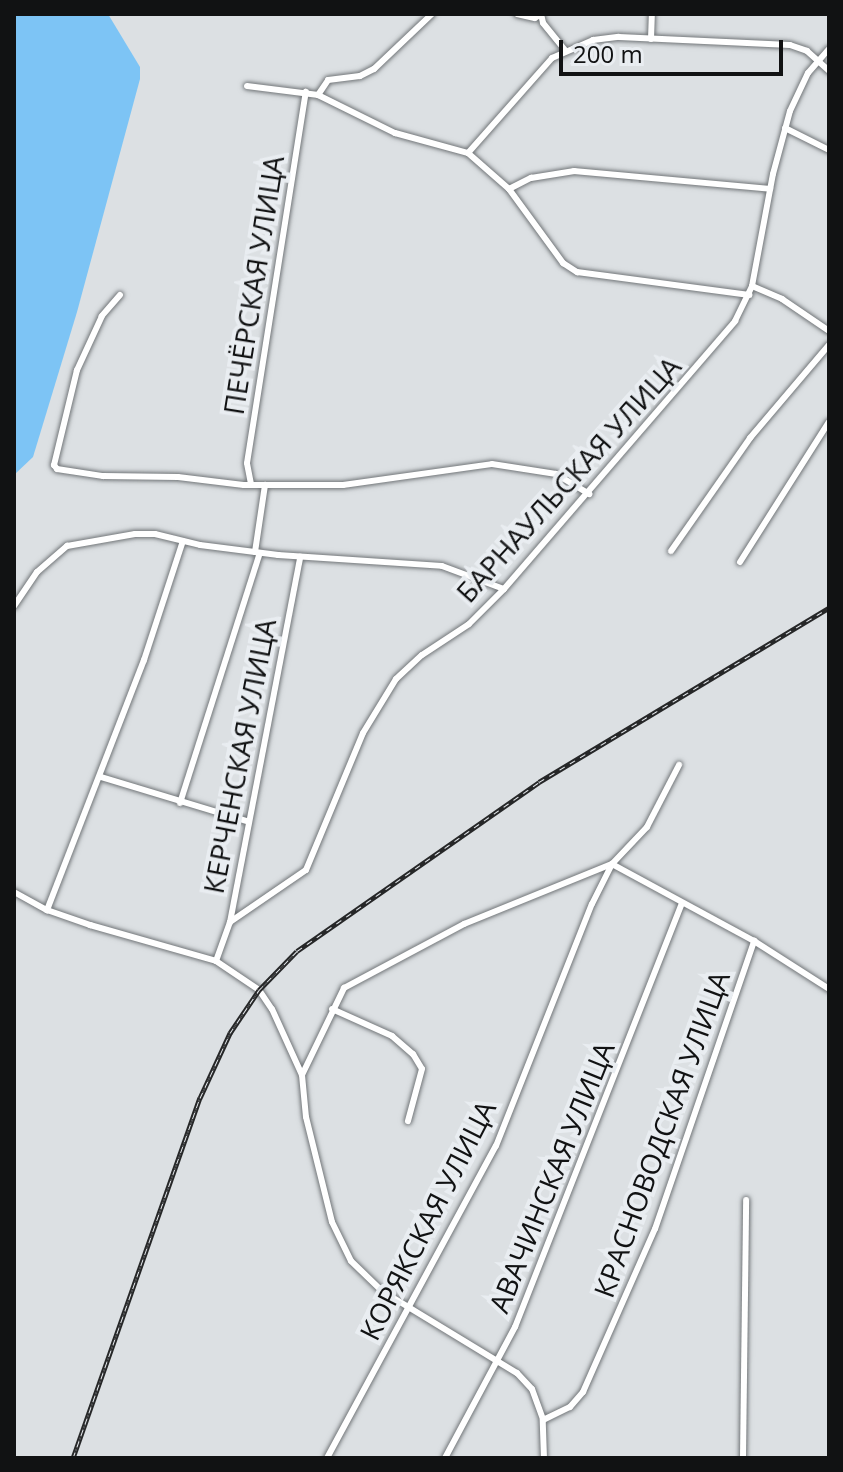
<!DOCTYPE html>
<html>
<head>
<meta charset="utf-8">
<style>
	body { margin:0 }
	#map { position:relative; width:843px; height:1472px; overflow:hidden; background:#dce0e3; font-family:"Open Sans",sans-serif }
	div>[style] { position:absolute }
	.water>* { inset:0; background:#7dc4f5 }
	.roads { filter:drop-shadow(0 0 2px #727679) drop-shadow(0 0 2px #727679) }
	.street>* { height:6px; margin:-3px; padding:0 3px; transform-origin:3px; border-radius:3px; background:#fff }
	.rail>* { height:5px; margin-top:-2.5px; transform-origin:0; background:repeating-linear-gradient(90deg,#e9edf1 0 6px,#262728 0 12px); box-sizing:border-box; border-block:2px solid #262728 }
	span { translate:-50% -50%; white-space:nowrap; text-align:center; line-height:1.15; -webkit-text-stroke:8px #e9edf1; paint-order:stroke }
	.street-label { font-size:28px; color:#111213 }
	.frame { position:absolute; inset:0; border:16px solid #111213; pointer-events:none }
	.scale { position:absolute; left:559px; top:40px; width:224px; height:36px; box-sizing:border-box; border:4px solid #111213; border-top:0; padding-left:10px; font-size:24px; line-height:28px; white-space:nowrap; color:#111213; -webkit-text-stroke:6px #e9edf1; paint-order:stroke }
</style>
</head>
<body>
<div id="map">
	<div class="water">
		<div style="clip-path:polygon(14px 14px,108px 14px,140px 67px,140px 79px,77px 312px,33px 457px,14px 475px)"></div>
	</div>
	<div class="roads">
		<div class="street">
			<div style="left:517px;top:14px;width:18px;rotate:13deg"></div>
			<div style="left:535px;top:18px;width:7px;rotate:-34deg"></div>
			<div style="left:541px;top:14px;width:9px;rotate:77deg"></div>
			<div style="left:543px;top:23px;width:35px;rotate:51deg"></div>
			<div style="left:651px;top:39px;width:25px;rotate:-88deg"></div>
			<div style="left:247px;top:86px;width:72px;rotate:7.2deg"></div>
			<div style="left:318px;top:95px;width:86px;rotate:26.3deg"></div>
			<div style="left:395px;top:133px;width:76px;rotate:15.3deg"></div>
			<div style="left:468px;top:153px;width:55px;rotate:41.3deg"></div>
			<div style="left:509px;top:189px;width:92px;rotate:53.9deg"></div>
			<div style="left:563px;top:263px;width:17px;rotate:33deg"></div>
			<div style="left:577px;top:272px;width:174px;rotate:7.6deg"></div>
			<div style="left:318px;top:95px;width:18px;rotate:-56deg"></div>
			<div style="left:328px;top:80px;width:32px;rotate:-7deg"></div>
			<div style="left:360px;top:76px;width:16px;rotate:-27deg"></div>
			<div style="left:374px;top:69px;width:80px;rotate:-43.5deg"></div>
			<div style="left:785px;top:128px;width:49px;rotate:26.6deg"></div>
			<div style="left:468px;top:153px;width:127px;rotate:-48.5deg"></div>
			<div style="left:552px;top:58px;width:45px;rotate:-23.7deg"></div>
			<div style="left:593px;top:40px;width:26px;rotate:-7deg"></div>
			<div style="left:619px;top:37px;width:171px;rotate:2.7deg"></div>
			<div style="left:790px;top:45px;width:18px;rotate:19deg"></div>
			<div style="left:807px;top:51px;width:30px;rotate:42deg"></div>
			<div style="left:509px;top:189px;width:25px;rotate:-27deg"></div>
			<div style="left:531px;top:178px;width:44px;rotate:-9.2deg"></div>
			<div style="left:574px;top:171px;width:197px;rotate:5.2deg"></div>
			<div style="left:752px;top:286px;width:33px;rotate:23deg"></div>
			<div style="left:782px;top:299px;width:57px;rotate:34.2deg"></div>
			<div style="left:120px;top:295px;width:28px;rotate:131deg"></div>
			<div style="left:102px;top:316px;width:60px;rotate:114.8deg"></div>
			<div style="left:77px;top:370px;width:98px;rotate:103.6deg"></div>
			<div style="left:54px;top:465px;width:5px;rotate:53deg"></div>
			<div style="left:57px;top:469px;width:47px;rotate:8.7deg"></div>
			<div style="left:103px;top:476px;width:75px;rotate:0.8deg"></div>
			<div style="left:178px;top:477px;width:66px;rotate:6.9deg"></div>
			<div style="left:244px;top:485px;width:99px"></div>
			<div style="left:343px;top:485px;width:150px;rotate:-8deg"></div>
			<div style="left:492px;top:464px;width:65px;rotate:8.9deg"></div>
			<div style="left:556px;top:474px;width:39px;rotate:31deg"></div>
			<div style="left:251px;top:484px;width:21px;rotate:-101deg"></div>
			<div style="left:247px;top:463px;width:376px;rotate:-81deg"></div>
			<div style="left:671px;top:551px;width:138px;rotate:-55deg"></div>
			<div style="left:750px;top:438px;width:122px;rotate:-49.7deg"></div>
			<div style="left:255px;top:552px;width:68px;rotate:-81.5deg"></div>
			<div style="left:740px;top:562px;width:166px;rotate:-57.6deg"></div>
			<div style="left:14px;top:606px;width:41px;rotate:-55.9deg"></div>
			<div style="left:37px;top:572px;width:40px;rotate:-41deg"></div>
			<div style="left:67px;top:546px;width:69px;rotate:-10deg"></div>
			<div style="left:135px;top:534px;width:20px"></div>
			<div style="left:155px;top:534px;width:46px;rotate:13.7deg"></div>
			<div style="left:200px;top:545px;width:79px;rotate:7.3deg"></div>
			<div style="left:278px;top:555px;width:164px;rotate:3.8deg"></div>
			<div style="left:442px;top:566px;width:66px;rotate:20.4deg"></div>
			<div style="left:101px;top:777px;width:152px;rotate:16.8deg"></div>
			<div style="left:180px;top:803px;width:262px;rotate:-72.3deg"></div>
			<div style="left:14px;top:892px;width:38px;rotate:29deg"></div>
			<div style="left:47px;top:910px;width:46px;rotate:19.2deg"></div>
			<div style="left:90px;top:925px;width:131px;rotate:15.9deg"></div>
			<div style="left:216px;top:961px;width:52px;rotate:34deg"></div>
			<div style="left:259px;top:990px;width:23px;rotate:56deg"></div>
			<div style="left:272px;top:1009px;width:72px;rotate:65.6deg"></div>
			<div style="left:302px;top:1075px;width:42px;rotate:84.6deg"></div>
			<div style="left:306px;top:1117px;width:108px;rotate:76.1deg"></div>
			<div style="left:332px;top:1222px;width:43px;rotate:64deg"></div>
			<div style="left:351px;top:1261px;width:43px;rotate:44.1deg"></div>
			<div style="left:382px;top:1291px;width:158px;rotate:31.3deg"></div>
			<div style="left:517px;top:1373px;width:22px;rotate:47deg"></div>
			<div style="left:532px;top:1389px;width:33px;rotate:70deg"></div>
			<div style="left:47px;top:910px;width:268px;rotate:-68.8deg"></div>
			<div style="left:144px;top:660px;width:125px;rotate:-71.9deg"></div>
			<div style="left:230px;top:922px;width:92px;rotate:-34.4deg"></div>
			<div style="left:306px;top:870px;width:148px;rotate:-67.4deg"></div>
			<div style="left:363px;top:733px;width:63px;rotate:-58.6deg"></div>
			<div style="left:396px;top:679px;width:35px;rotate:-43deg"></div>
			<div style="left:422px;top:655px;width:56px;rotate:-33.4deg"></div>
			<div style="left:469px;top:624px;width:49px;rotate:-45deg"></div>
			<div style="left:504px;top:589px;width:354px;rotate:-49.2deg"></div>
			<div style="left:735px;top:321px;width:39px;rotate:-64deg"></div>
			<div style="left:752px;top:286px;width:114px;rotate:-79.4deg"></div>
			<div style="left:773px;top:174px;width:65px;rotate:-74.9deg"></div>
			<div style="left:790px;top:111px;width:42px;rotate:-64.7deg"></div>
			<div style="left:808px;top:73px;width:32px;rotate:-49deg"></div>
			<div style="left:216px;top:961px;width:41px;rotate:-70.3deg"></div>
			<div style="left:230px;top:922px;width:372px;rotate:-79.1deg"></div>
			<div style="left:332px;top:1009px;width:66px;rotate:24.2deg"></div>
			<div style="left:392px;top:1036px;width:28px;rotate:41deg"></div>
			<div style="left:413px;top:1054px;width:17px;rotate:59deg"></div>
			<div style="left:422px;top:1069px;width:54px;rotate:105.1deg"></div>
			<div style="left:302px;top:1075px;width:97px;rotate:-64.2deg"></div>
			<div style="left:344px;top:988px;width:136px;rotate:-28.1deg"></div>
			<div style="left:464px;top:924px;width:160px;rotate:-22.1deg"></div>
			<div style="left:612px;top:864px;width:51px;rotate:-46.6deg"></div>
			<div style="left:647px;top:827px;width:70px;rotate:-62.7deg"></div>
			<div style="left:327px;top:1458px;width:355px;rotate:-61.6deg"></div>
			<div style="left:496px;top:1146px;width:260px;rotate:-68.4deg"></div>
			<div style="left:592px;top:904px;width:45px;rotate:-63.4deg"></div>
			<div style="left:612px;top:864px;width:162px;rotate:28.5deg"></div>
			<div style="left:754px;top:941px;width:89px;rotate:32.6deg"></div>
			<div style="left:445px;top:1458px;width:149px;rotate:-61.9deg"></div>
			<div style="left:515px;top:1327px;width:455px;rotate:-68.5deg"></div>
			<div style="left:544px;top:1458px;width:38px;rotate:-92deg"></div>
			<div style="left:543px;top:1420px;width:30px;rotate:-26deg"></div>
			<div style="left:570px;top:1407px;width:20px;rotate:-49deg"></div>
			<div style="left:583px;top:1392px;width:178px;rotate:-66.2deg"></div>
			<div style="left:655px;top:1229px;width:305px;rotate:-71deg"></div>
			<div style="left:743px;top:1458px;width:258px;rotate:-89.3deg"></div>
		</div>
	</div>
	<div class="rail">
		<div style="left:73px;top:1458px;width:382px;rotate:-70.6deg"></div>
		<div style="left:200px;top:1098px;width:72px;rotate:-65.2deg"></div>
		<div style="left:230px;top:1033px;width:52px;rotate:-56deg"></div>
		<div style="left:259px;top:990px;width:54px;rotate:-45.7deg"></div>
		<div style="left:297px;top:951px;width:295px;rotate:-34.9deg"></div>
		<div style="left:539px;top:782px;width:338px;rotate:-31deg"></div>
	</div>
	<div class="street-label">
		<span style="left:253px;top:285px;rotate:-81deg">ПЕЧЁРСКАЯ УЛИЦА</span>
		<span style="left:568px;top:479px;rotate:-48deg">БАРНАУЛЬСКАЯ УЛИЦА</span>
		<span style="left:239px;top:756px;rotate:-79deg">КЕРЧЕНСКАЯ УЛИЦА</span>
		<span style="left:661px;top:1134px;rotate:-70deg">КРАСНОВОДСКАЯ УЛИЦА</span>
		<span style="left:551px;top:1177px;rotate:-68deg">АВАЧИНСКАЯ УЛИЦА</span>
		<span style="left:427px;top:1220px;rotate:-63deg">КОРЯКСКАЯ УЛИЦА</span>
	</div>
	<div class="frame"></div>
	<div class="scale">200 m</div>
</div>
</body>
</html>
